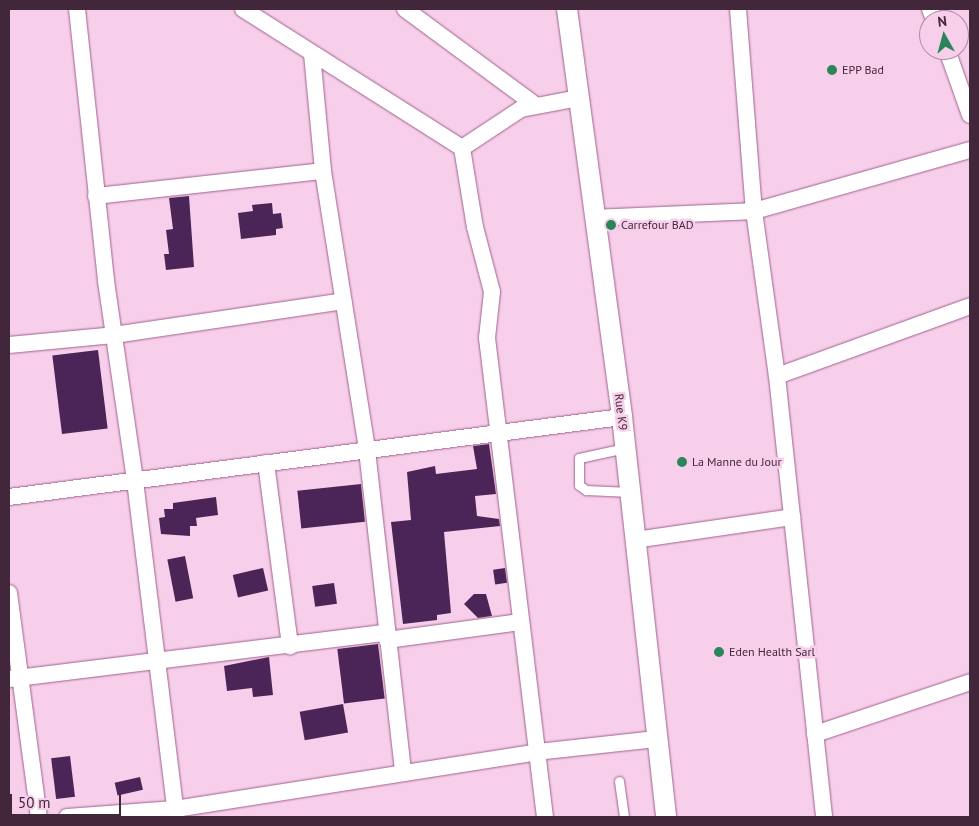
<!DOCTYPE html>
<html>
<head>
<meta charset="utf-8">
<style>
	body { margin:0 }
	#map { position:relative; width:979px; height:826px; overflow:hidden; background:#f8cfeb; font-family:"PT Sans",sans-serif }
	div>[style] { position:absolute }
	.building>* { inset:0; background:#4c2558; transform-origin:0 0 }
	.roads { filter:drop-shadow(0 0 1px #9f628d) drop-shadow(0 0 1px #9f628d) }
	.service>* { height:9px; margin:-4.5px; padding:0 4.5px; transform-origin:4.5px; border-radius:4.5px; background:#fff }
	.minor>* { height:16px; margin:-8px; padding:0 8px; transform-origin:8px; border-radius:8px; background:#fff }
	.tertiary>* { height:20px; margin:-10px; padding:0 10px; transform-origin:10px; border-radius:10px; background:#fff }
	.dots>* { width:14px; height:14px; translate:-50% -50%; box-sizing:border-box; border:2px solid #f8cfeb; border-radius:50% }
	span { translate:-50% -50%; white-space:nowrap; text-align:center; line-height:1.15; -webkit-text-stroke:5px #f8cfeb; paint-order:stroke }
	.poi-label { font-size:12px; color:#412739 }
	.left { translate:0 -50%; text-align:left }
	.street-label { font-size:12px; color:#412739 }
	.frame { position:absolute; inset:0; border:10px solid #412739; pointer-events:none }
	.north { position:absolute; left:919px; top:10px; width:50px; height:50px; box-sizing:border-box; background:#f8cfeb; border:1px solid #af8ca4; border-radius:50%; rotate:353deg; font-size:14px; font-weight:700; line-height:20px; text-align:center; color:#412739 }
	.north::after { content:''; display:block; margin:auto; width:18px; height:22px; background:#2c855a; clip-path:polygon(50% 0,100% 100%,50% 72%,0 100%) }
	.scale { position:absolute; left:10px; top:794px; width:111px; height:22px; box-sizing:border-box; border:2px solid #412739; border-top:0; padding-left:6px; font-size:15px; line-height:18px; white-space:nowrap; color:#412739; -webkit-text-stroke:4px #f8cfeb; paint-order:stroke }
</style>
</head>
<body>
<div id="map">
	<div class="building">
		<div style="clip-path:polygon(189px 196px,194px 267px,166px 270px,164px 254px,169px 254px,166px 230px,173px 229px,169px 198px)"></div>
		<div style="clip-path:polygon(272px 203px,273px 214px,281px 213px,283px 228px,276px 229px,276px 235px,241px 239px,238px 213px,253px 211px,252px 205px)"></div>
		<div style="left:98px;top:350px;width:79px;height:46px;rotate:83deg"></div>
		<div style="clip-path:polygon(489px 444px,496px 494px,475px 496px,477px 516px,499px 519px,500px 526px,444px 532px,451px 613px,437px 615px,437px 620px,403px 624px,391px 522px,411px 520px,407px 472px,435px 466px,436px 474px,477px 469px,473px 446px)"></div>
		<div style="left:361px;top:484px;width:38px;height:64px;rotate:84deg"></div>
		<div style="clip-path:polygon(216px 497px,218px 515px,196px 518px,197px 526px,190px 526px,190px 536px,161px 534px,159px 518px,165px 517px,164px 509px,173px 509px,173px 503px)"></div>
		<div style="left:185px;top:556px;width:43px;height:18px;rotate:79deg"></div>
		<div style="left:263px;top:568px;width:23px;height:31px;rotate:77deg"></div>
		<div style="left:505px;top:568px;width:15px;height:12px;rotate:82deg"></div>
		<div style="left:334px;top:583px;width:21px;height:22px;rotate:82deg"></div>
		<div style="clip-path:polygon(474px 594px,486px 594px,492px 616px,478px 618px,464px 604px)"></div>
		<div style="left:378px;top:644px;width:55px;height:41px;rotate:83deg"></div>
		<div style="clip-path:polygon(269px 657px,273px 695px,253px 697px,252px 688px,227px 691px,224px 666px)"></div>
		<div style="left:343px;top:704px;width:29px;height:44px;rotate:80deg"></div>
		<div style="left:70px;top:756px;width:41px;height:19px;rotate:83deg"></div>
		<div style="left:140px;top:777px;width:13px;height:26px;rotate:77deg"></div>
	</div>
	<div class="roads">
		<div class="service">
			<div style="left:625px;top:448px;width:47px;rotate:167.7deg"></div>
			<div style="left:579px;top:458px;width:27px;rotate:90deg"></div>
			<div style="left:579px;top:485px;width:9px;rotate:36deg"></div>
			<div style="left:586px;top:490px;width:44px;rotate:2.6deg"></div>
			<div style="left:619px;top:781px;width:36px;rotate:82deg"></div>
		</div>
		<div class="minor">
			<div style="left:77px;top:9px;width:274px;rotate:83.9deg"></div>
			<div style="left:106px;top:281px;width:202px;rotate:81.7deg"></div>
			<div style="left:135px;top:481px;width:338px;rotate:83deg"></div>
			<div style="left:243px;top:9px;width:259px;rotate:32.4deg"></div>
			<div style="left:462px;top:148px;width:80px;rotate:80.7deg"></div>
			<div style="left:475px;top:227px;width:67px;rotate:75.3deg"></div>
			<div style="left:492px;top:292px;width:46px;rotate:96.2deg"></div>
			<div style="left:487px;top:338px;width:482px;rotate:83.1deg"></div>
			<div style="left:405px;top:9px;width:160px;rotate:36.4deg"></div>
			<div style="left:738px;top:9px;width:203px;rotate:85.5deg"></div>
			<div style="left:754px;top:211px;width:167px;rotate:82.1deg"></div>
			<div style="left:777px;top:376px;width:443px;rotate:83.9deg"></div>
			<div style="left:930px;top:9px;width:12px;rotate:70deg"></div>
			<div style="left:947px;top:50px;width:69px;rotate:70.5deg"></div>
			<div style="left:312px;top:54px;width:118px;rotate:84.6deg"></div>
			<div style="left:323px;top:171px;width:282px;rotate:81deg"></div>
			<div style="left:367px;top:450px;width:324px;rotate:83.6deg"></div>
			<div style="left:462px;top:148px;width:71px;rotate:-33.5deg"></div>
			<div style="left:521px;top:109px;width:58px;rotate:-10.9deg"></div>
			<div style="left:96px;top:196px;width:228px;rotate:-6.3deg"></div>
			<div style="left:594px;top:218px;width:160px;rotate:-2.5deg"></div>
			<div style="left:754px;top:211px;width:224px;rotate:-15.8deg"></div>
			<div style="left:9px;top:345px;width:105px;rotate:-5.4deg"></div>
			<div style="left:114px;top:335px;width:232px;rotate:-8.4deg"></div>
			<div style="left:777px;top:376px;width:205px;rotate:-19.9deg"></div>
			<div style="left:266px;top:463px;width:185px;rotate:82.5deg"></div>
			<div style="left:9px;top:497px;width:618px;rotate:-7.44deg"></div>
			<div style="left:635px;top:540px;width:159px;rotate:-8.3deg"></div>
			<div style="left:9px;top:593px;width:226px;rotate:82.4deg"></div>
			<div style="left:387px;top:640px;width:135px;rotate:-7.7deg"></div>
			<div style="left:9px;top:679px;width:379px;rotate:-7deg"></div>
			<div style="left:815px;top:734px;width:163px;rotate:-18.5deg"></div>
			<div style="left:67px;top:817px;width:108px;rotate:-4.2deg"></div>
			<div style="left:175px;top:809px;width:366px;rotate:-8.9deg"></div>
			<div style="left:537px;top:752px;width:121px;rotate:-6.2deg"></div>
		</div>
		<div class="tertiary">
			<div style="left:567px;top:9px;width:412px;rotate:82.3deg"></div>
			<div style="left:622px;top:417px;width:402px;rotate:83.7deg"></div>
		</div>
	</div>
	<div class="dots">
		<div style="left:832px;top:70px;background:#2c855a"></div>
		<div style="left:611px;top:225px;background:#2c855a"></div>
		<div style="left:682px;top:462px;background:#2c855a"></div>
		<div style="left:719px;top:652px;background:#2c855a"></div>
	</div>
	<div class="poi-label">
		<span class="left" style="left:842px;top:70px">EPP Bad</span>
		<span class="left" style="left:621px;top:225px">Carrefour BAD</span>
		<span class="left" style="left:692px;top:462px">La Manne du Jour</span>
		<span class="left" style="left:729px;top:652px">Eden Health Sarl</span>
	</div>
	<div class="street-label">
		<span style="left:621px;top:412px;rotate:83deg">Rue K9</span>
	</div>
	<div class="frame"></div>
	<div class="north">N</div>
	<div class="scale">50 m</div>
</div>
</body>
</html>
